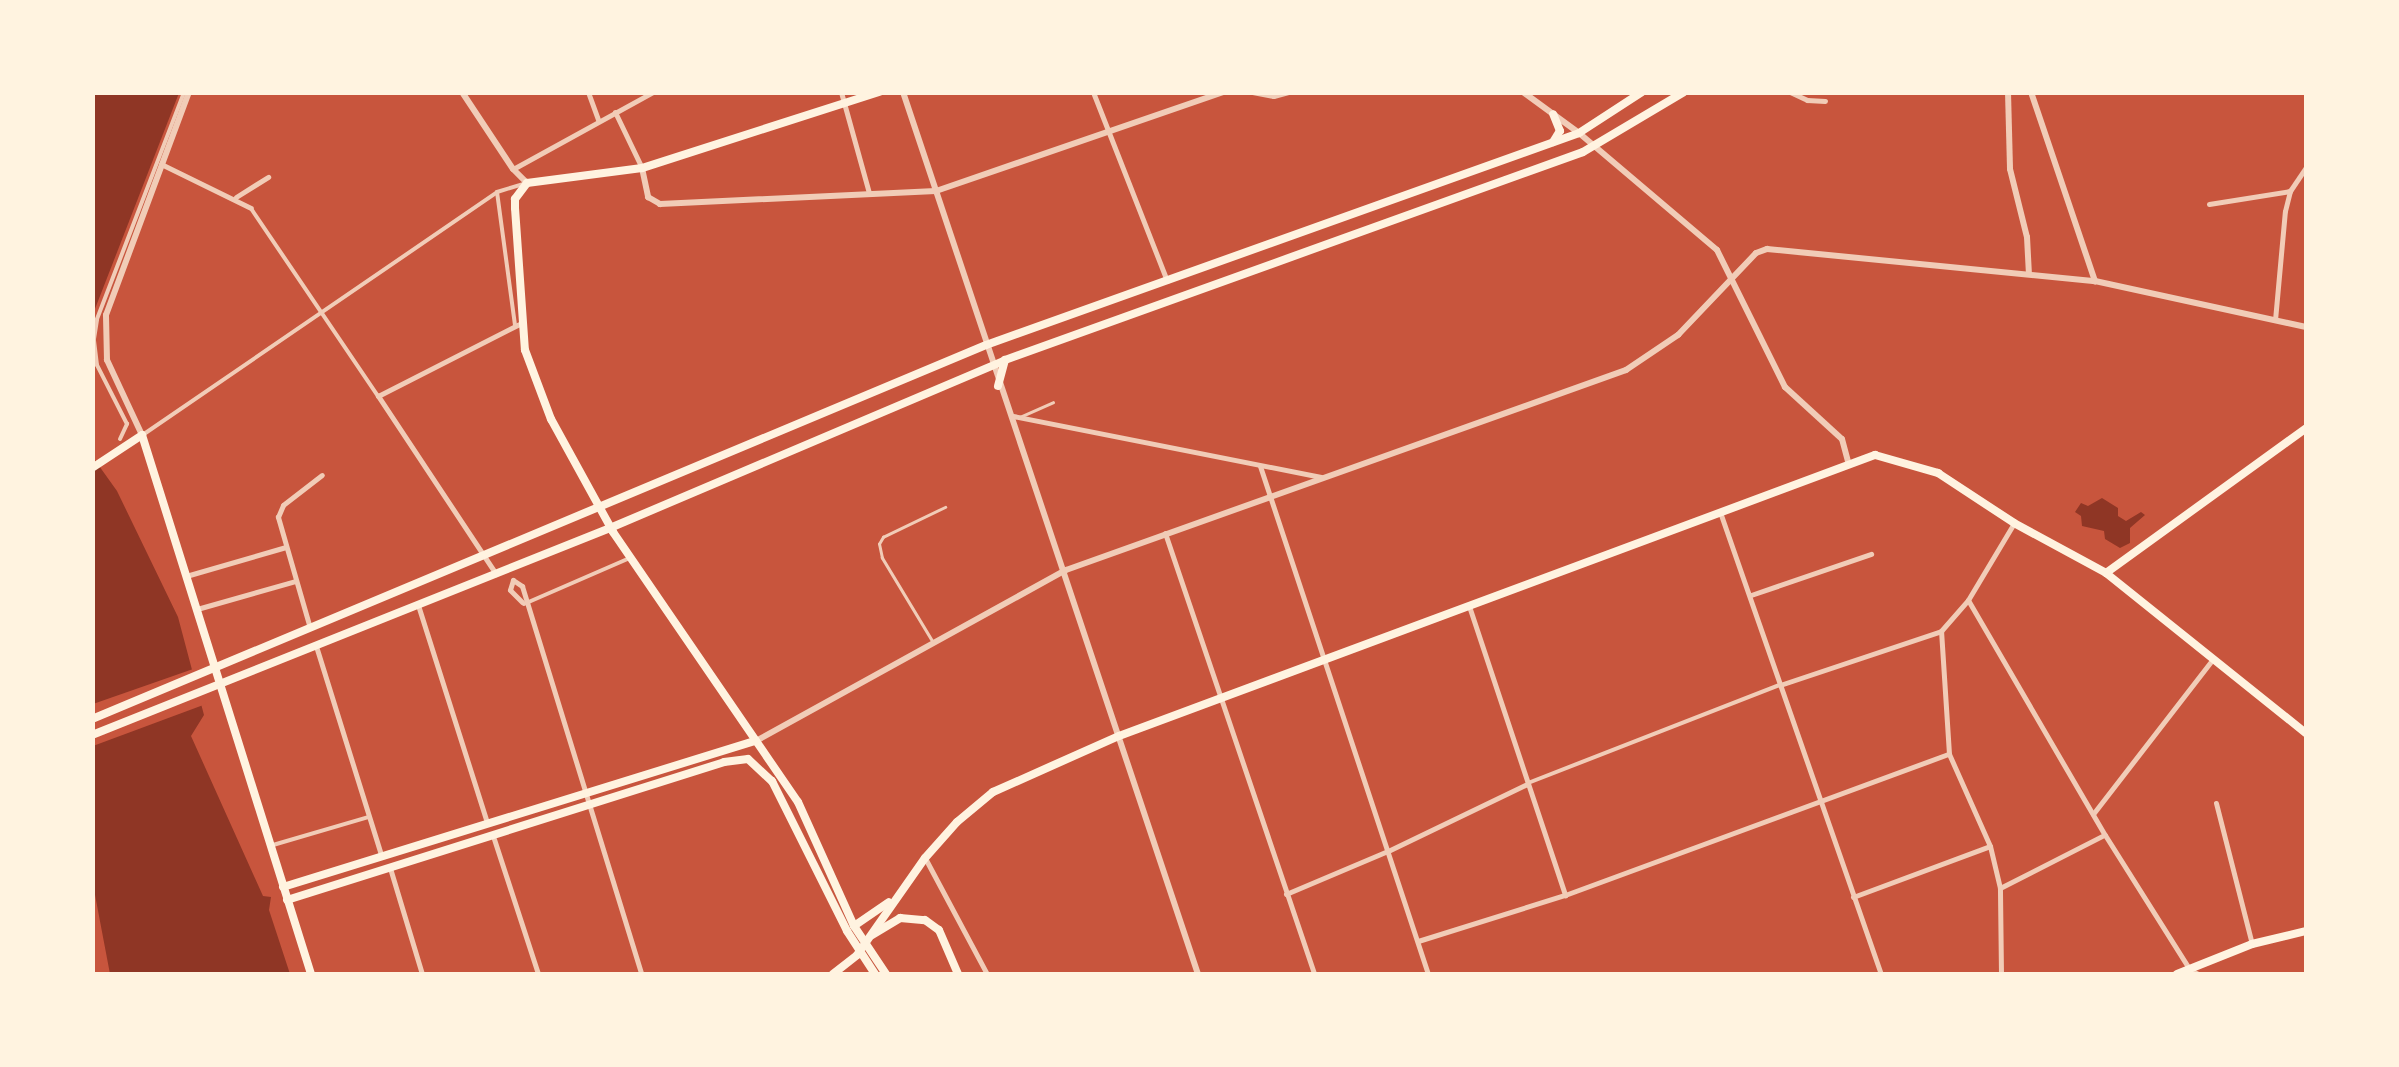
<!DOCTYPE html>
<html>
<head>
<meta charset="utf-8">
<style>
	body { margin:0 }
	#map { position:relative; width:2399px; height:1067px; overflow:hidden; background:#c8553d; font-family:"PT Sans",sans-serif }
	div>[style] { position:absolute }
	.water>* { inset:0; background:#8f3625 }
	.pier>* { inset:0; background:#c8553d }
	.service>* { height:2.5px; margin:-1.25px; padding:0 1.25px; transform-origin:1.25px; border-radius:1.25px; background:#f1ccb7 }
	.pedestrian>* { height:4px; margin:-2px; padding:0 2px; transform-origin:2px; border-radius:2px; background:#f1ccb7 }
	.minor>* { height:5px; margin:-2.5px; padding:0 2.5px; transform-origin:2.5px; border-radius:2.5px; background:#f1ccb7 }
	.tertiary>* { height:6px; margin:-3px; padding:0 3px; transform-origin:3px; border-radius:3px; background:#f1ccb7 }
	.secondary>* { height:8px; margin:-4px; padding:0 4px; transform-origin:4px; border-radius:4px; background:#fff3e0 }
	span { translate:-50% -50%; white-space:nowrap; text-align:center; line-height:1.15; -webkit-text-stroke:10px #fff3e0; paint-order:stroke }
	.frame { position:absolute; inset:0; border:95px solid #fff3e0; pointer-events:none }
</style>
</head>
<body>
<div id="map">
	<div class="water">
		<div style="clip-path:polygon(92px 93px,179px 93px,93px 314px,92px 314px)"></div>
		<div style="clip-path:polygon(92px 456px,117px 491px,178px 617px,204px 715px,191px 736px,263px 896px,271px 897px,269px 910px,290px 974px,110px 974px,92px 879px)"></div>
		<div style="clip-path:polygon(2102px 498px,2118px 508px,2118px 516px,2126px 521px,2141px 512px,2145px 515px,2130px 528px,2130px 543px,2120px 548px,2105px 539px,2104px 531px,2082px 526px,2081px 516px,2075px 512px,2081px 503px,2088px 506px)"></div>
	</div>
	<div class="pier">
		<div style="clip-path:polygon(196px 668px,206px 704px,93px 746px,93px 704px)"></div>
	</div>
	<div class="service">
		<div style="left:1020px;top:417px;width:36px;rotate:-24deg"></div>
		<div style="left:932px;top:641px;width:97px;rotate:-121.1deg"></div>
		<div style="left:882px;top:558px;width:14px;rotate:-102deg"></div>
		<div style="left:879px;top:544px;width:8px;rotate:-60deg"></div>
		<div style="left:883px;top:537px;width:69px;rotate:-25.8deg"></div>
	</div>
	<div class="pedestrian">
		<div style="left:497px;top:192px;width:135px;rotate:82.3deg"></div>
		<div style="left:252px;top:210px;width:225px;rotate:55.9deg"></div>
		<div style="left:144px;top:434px;width:428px;rotate:-34.4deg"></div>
		<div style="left:497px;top:192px;width:27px;rotate:-17deg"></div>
		<div style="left:120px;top:439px;width:17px;rotate:-65deg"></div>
		<div style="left:127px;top:424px;width:66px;rotate:-117deg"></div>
		<div style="left:97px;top:365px;width:26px;rotate:-97deg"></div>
		<div style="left:94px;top:339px;width:20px;rotate:-81deg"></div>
		<div style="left:97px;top:319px;width:243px;rotate:-69deg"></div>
		<div style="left:524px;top:604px;width:116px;rotate:-23.5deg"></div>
		<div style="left:1528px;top:783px;width:270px;rotate:-21.3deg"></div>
		<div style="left:273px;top:845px;width:100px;rotate:-16.3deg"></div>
	</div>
	<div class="minor">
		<div style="left:588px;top:92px;width:30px;rotate:70deg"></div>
		<div style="left:841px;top:92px;width:105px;rotate:74.5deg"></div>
		<div style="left:1093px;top:92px;width:203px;rotate:68.6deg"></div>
		<div style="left:1790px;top:92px;width:19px;rotate:25deg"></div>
		<div style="left:1807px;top:100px;width:18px;rotate:3deg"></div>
		<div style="left:615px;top:112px;width:62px;rotate:64.3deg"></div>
		<div style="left:161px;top:164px;width:100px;rotate:26.1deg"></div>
		<div style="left:513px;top:169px;width:160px;rotate:-28.8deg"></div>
		<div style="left:236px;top:197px;width:38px;rotate:-32deg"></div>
		<div style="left:2209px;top:204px;width:82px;rotate:-9.1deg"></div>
		<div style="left:2275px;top:320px;width:109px;rotate:-84.8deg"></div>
		<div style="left:2285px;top:211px;width:21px;rotate:-76deg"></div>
		<div style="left:2290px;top:191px;width:29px;rotate:-56deg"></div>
		<div style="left:1013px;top:416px;width:314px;rotate:11.2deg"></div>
		<div style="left:1260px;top:466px;width:535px;rotate:71.7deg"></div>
		<div style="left:1720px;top:512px;width:489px;rotate:70.8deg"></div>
		<div style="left:1165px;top:533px;width:465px;rotate:71.3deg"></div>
		<div style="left:496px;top:574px;width:214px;rotate:-123.5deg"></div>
		<div style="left:378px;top:396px;width:161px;rotate:-27deg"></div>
		<div style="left:186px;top:576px;width:104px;rotate:-16.2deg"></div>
		<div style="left:513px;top:580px;width:11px;rotate:34deg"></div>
		<div style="left:522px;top:586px;width:406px;rotate:72.9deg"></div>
		<div style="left:513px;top:580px;width:10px;rotate:107deg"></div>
		<div style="left:510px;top:590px;width:17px;rotate:45deg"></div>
		<div style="left:1751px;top:595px;width:127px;rotate:-18.9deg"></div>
		<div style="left:1968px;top:600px;width:272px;rotate:59.8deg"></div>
		<div style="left:2105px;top:835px;width:160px;rotate:57.8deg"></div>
		<div style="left:2190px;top:970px;width:9px;rotate:27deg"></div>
		<div style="left:418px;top:605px;width:229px;rotate:72.4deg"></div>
		<div style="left:1469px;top:606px;width:305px;rotate:71.6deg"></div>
		<div style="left:197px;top:609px;width:102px;rotate:-15.9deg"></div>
		<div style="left:310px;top:628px;width:116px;rotate:-106.1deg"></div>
		<div style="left:278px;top:517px;width:13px;rotate:-67deg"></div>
		<div style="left:283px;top:505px;width:49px;rotate:-37.6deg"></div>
		<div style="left:316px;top:646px;width:219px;rotate:72.7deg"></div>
		<div style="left:1780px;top:685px;width:170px;rotate:-18.5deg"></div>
		<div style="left:2216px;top:803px;width:146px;rotate:75.7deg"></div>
		<div style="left:2093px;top:814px;width:196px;rotate:-52.3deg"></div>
		<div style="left:494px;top:839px;width:142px;rotate:71.9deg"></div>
		<div style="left:925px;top:858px;width:132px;rotate:61.9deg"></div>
		<div style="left:390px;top:868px;width:111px;rotate:73.2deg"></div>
		<div style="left:2000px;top:888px;width:117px;rotate:-27deg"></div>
		<div style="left:1286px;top:894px;width:111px;rotate:-22.9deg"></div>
		<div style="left:1388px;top:851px;width:154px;rotate:-25.7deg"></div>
		<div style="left:1853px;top:897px;width:146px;rotate:-20.4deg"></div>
		<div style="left:1418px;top:941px;width:154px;rotate:-17.4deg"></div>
		<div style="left:1565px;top:895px;width:409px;rotate:-20.2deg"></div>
		<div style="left:2001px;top:974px;width:86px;rotate:-90.7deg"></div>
		<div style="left:2000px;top:888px;width:43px;rotate:-103.4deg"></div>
		<div style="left:1990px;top:846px;width:101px;rotate:-114deg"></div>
		<div style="left:1949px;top:754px;width:123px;rotate:-93.7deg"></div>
		<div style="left:1941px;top:631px;width:41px;rotate:-48.9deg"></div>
		<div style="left:1968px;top:600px;width:90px;rotate:-59.1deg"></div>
	</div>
	<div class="tertiary">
		<div style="left:462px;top:92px;width:92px;rotate:56.5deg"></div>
		<div style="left:513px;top:169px;width:20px;rotate:45deg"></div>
		<div style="left:903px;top:92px;width:930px;rotate:71.51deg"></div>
		<div style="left:1253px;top:92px;width:21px;rotate:11deg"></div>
		<div style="left:1274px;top:96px;width:16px;rotate:-15deg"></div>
		<div style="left:1523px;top:92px;width:69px;rotate:36.2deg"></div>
		<div style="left:1579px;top:133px;width:181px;rotate:40.3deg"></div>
		<div style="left:1717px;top:250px;width:153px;rotate:63.6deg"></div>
		<div style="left:1785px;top:387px;width:77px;rotate:42.4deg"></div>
		<div style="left:1842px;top:439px;width:23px;rotate:75deg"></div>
		<div style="left:2008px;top:92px;width:77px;rotate:88.5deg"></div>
		<div style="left:2010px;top:169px;width:70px;rotate:76deg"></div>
		<div style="left:2027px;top:237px;width:37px;rotate:87deg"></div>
		<div style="left:2031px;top:92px;width:200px;rotate:71.3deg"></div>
		<div style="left:642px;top:168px;width:30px;rotate:78deg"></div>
		<div style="left:648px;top:197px;width:14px;rotate:30deg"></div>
		<div style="left:660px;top:204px;width:276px;rotate:-2.7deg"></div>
		<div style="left:936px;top:191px;width:304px;rotate:-19deg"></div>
		<div style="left:142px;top:435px;width:83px;rotate:-115deg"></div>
		<div style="left:107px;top:360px;width:45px;rotate:-91.3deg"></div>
		<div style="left:106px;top:315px;width:238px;rotate:-69.6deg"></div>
		<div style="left:756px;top:741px;width:354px;rotate:-28.9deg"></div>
		<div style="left:1066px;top:570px;width:595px;rotate:-19.65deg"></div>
		<div style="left:1626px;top:370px;width:63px;rotate:-33.9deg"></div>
		<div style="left:1678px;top:335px;width:113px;rotate:-46.4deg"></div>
		<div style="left:1756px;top:253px;width:12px;rotate:-20deg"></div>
		<div style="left:1767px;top:249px;width:330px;rotate:5.6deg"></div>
		<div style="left:2095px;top:281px;width:216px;rotate:12.3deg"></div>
	</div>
	<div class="secondary">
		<div style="left:879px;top:92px;width:249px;rotate:162.2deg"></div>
		<div style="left:642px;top:168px;width:116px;rotate:172.6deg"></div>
		<div style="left:527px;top:183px;width:20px;rotate:127deg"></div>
		<div style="left:515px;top:199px;width:9px;rotate:90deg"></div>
		<div style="left:515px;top:208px;width:142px;rotate:86deg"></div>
		<div style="left:525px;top:350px;width:74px;rotate:69.4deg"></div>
		<div style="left:551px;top:419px;width:129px;rotate:61.2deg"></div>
		<div style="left:613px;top:532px;width:327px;rotate:55.6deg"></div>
		<div style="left:798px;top:802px;width:136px;rotate:65.7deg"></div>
		<div style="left:854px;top:926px;width:58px;rotate:56.3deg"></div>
		<div style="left:1553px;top:142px;width:13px;rotate:-58deg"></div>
		<div style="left:1560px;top:131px;width:18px;rotate:-112deg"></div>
		<div style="left:998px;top:386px;width:27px;rotate:-75deg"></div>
		<div style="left:92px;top:468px;width:60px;rotate:-33.4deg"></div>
		<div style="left:142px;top:435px;width:565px;rotate:72.59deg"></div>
		<div style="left:2106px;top:573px;width:247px;rotate:-35.9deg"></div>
		<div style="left:92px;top:719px;width:969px;rotate:-22.7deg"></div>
		<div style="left:986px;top:345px;width:630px;rotate:-19.67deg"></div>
		<div style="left:1579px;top:133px;width:75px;rotate:-33.1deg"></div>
		<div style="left:92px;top:735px;width:558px;rotate:-21.78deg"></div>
		<div style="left:610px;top:528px;width:429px;rotate:-23deg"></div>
		<div style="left:1005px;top:360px;width:614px;rotate:-19.79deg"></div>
		<div style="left:1583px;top:152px;width:117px;rotate:-30.7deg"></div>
		<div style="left:283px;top:887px;width:495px;rotate:-17.2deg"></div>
		<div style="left:287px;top:900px;width:458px;rotate:-17.5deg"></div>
		<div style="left:724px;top:762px;width:24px;rotate:-7deg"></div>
		<div style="left:748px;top:759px;width:33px;rotate:43deg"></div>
		<div style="left:772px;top:781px;width:168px;rotate:63.4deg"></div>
		<div style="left:847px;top:931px;width:51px;rotate:56.9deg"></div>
		<div style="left:854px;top:926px;width:42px;rotate:-34.4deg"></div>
		<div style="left:872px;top:935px;width:33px;rotate:-31deg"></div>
		<div style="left:900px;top:918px;width:25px;rotate:5deg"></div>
		<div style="left:925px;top:920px;width:17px;rotate:36deg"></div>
		<div style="left:939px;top:930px;width:48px;rotate:66.6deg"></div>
		<div style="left:833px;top:974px;width:31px;rotate:-38deg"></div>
		<div style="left:857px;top:955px;width:118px;rotate:-55deg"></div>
		<div style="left:925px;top:858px;width:48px;rotate:-48.4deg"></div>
		<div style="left:957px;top:822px;width:47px;rotate:-39.8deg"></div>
		<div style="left:993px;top:792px;width:138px;rotate:-24deg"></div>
		<div style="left:1119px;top:736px;width:807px;rotate:-20.39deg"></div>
		<div style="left:1875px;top:455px;width:66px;rotate:15.9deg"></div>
		<div style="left:1938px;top:473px;width:91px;rotate:33.3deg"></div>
		<div style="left:2014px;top:523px;width:105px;rotate:28.5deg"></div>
		<div style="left:2106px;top:573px;width:256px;rotate:38.7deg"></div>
		<div style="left:2177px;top:974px;width:81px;rotate:-21.8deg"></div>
		<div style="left:2252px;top:944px;width:56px;rotate:-13.5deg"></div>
	</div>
	<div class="frame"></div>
</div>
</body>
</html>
